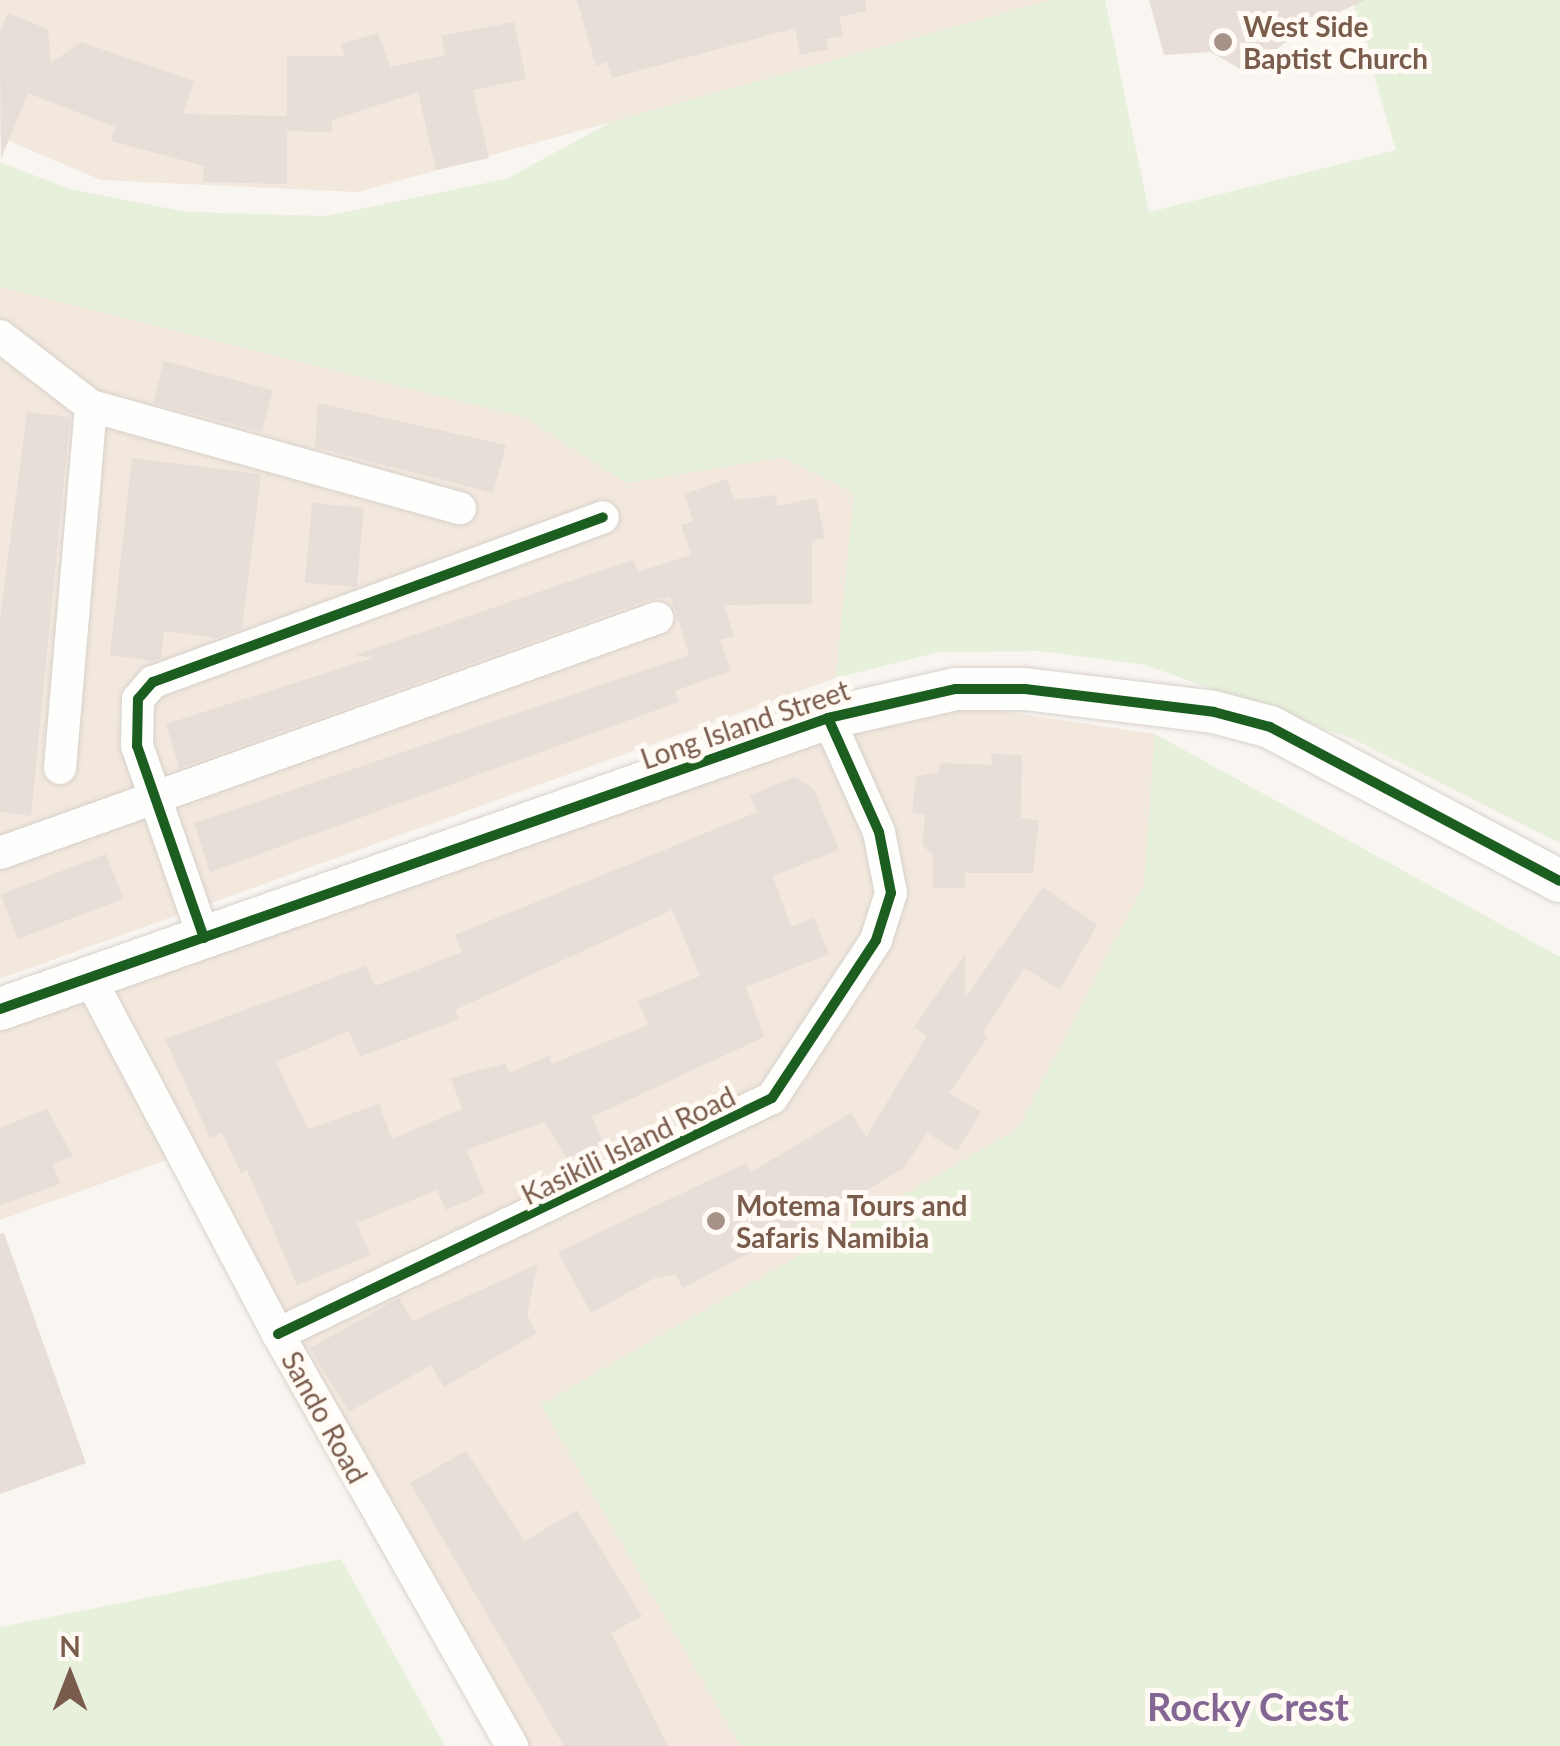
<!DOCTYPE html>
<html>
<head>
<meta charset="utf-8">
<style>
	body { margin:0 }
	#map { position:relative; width:1560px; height:1746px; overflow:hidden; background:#f9f5f0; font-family:Lato,sans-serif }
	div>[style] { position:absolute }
	.residential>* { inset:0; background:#f2e8de }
	.green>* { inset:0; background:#e7f0db }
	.building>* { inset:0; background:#e6ded7; transform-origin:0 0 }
	.roads { filter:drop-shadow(0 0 2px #d7d1cb) drop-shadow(0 0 2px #d7d1cb) }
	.minor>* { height:32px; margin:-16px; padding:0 16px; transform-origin:16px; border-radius:16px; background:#fefefd }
	.tertiary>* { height:42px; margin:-21px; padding:0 21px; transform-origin:21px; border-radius:21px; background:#fefefd }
	.cycleway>* { height:10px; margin:-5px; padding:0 5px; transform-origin:5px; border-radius:5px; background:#1b5e20 }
	.dots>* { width:28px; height:28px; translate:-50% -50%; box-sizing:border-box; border:5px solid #fffaf3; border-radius:50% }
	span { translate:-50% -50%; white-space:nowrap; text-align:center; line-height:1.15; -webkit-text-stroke:10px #fffaf3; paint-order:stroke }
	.poi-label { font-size:28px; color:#7a5c4d; font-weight:700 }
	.left { translate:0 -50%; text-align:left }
	.street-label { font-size:28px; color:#7a5c4d }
	.district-label { font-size:38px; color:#846695; font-weight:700 }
	.north { position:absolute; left:20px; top:1626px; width:100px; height:100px; -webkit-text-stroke:8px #fffaf3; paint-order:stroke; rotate:0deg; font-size:28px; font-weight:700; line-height:40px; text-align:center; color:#7a5c4d }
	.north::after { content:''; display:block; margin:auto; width:35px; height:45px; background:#7a5c4d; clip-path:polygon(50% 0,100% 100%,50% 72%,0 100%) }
</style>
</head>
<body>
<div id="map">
	<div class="residential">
		<div style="clip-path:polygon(0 0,1051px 0,358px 192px,101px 180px,0 137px)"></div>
		<div style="clip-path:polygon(0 287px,525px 417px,626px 483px,783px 457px,854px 493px,836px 678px,0 979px)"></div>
		<div style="clip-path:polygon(961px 705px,1155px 734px,1144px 885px,1018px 1129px,541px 1405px,741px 1746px,521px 1746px,189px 1152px,0 1220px,0 1020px,834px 728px)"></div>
	</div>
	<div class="green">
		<div style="clip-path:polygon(1051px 0,1105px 0,1149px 212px,1396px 150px,1352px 0,1560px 0,1560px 843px,1353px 739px,1145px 665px,1040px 651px,939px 652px,836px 678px,854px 493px,783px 457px,626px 483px,525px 417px,0 287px,0 162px,69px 189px,186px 212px,326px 216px,506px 179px,611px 122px)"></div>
		<div style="clip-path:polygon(1155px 734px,1560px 957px,1560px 1746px,741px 1746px,541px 1405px,1018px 1129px,1144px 885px)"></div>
		<div style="clip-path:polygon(341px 1559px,445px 1746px,0 1746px,0 1627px)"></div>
	</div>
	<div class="building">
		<div style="clip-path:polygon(577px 0,865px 0,866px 11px,839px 17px,843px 36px,826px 39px,828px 49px,800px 55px,795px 28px,612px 78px,607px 62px,596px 66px)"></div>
		<div style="clip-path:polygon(1149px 0,1365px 0,1298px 32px,1248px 73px,1210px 52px,1164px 55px)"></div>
		<div style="clip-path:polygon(8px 13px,48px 29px,51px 63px,81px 42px,194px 81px,183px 114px,287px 116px,287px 56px,345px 56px,341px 44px,378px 33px,390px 67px,445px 55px,441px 36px,514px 22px,526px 79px,473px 90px,489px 158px,436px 170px,418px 92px,332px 120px,332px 132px,287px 131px,287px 184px,203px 182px,204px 166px,111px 141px,115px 127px,28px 93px,1px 159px,0 32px)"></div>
		<div style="left:164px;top:361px;width:113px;height:43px;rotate:15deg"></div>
		<div style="clip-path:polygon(318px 403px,506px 445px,493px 493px,315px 447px)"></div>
		<div style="clip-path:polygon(27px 412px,70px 417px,31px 816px,0 812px,0 619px)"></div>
		<div style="clip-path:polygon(132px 458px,261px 474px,242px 628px,216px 638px,164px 631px,161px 658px,153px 661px,110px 655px)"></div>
		<div style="clip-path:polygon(727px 479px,734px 500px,776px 495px,777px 506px,816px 498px,825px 538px,812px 541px,812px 604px,724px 605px,734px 636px,720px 640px,731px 671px,675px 691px,679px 702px,210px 872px,194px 823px,689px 655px,676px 612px,670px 597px,650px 599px,179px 768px,166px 724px,373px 658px,354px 655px,633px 560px,638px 572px,691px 555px,681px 525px,693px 521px,684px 494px)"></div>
		<div style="left:312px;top:503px;width:52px;height:80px;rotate:5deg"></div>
		<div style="clip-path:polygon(991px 754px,1022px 755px,1021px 818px,1039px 820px,1033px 873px,965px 873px,965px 888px,933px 888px,933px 855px,922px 845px,925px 815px,912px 813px,916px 777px,939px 772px,940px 763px,992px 765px)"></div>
		<div style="clip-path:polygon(evenodd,795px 777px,814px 789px,839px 850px,773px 876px,791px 927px,814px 918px,829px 954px,746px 987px,764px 1037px,592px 1117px,604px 1144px,567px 1159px,545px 1122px,466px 1150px,485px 1193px,446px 1210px,437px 1190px,357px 1223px,370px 1255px,297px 1285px,247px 1170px,241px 1173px,222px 1133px,210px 1138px,165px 1039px,366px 966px,375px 986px,462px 952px,455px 935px,757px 812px,750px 795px,795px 777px,672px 910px,700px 976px,638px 1001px,648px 1025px,552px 1064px,549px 1056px,509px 1073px,506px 1063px,451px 1078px,462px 1109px,392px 1139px,379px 1104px,308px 1129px,276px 1062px,349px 1031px,360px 1057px,458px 1019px,455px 1010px,672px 910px)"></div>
		<div style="left:106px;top:854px;width:48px;height:113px;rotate:69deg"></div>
		<div style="clip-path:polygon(1043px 887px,1097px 925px,1060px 990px,1024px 968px,983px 1033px,988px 1037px,949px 1093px,981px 1112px,957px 1151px,927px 1133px,904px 1168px,850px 1200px,683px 1288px,675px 1274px,653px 1279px,591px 1313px,558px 1252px,746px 1163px,751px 1172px,851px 1113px,866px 1137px,927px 1036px,914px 1027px,965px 954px,965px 998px)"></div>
		<div style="clip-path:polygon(47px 1109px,73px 1156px,53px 1164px,60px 1184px,0 1205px,0 1128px)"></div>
		<div style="clip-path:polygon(4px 1233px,86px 1463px,0 1494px,0 1234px)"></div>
		<div style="clip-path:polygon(538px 1264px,527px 1315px,537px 1333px,444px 1387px,431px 1365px,349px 1412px,310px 1348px,399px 1298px,413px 1321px)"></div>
		<div style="clip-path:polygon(466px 1451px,525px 1541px,577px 1510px,642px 1616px,611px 1633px,668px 1746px,564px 1746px,410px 1483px)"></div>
	</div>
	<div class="roads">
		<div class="minor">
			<div style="left:0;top:336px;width:115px;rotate:37.6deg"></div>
			<div style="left:91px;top:406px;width:383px;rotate:15.5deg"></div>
			<div style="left:60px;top:768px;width:363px;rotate:-85.1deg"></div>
			<div style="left:0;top:853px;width:698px;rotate:-19.68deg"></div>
			<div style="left:204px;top:938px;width:203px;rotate:-109.2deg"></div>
			<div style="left:137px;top:746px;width:47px;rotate:-88.8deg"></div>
			<div style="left:138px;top:699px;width:23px;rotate:-49deg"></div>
			<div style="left:153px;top:682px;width:479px;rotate:-20.1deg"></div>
			<div style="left:89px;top:977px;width:404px;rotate:62.1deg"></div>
			<div style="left:278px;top:1334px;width:474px;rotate:60.4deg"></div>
			<div style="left:278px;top:1334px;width:547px;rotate:-25.54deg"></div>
			<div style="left:772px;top:1098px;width:189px;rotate:-56.6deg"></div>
			<div style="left:876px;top:940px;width:49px;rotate:-72.3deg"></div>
			<div style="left:891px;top:893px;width:62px;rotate:-101.1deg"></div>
			<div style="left:879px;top:832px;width:125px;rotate:-114.1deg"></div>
		</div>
		<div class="tertiary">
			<div style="left:0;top:1009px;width:878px;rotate:-19.36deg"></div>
			<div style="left:828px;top:718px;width:131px;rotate:-12.8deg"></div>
			<div style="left:956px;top:689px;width:69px"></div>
			<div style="left:1025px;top:689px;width:190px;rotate:6.9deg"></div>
			<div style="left:1214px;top:712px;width:58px;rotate:15deg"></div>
			<div style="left:1270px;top:727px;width:328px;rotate:28deg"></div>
		</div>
	</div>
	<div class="cycleway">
		<div style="left:204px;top:938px;width:203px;rotate:-109.2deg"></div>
		<div style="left:137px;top:746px;width:47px;rotate:-88.8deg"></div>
		<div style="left:138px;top:699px;width:23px;rotate:-49deg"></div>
		<div style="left:153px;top:682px;width:479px;rotate:-20.1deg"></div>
		<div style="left:0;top:1009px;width:878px;rotate:-19.36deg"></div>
		<div style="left:828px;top:718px;width:131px;rotate:-12.8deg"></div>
		<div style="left:956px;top:689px;width:69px"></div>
		<div style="left:1025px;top:689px;width:190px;rotate:6.9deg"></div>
		<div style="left:1214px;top:712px;width:58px;rotate:15deg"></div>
		<div style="left:1270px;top:727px;width:328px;rotate:28deg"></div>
		<div style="left:278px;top:1334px;width:547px;rotate:-25.54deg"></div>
		<div style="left:772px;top:1098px;width:189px;rotate:-56.6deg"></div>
		<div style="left:876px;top:940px;width:49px;rotate:-72.3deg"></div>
		<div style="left:891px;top:893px;width:62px;rotate:-101.1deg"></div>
		<div style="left:879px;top:832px;width:125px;rotate:-114.1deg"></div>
	</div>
	<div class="dots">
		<div style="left:1223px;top:42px;background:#a69286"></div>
		<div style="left:716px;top:1221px;background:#a69286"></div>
	</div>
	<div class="poi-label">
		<span class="left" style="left:1243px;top:42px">West Side<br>Baptist Church</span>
		<span class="left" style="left:736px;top:1221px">Motema Tours and<br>Safaris Namibia</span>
	</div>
	<div class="street-label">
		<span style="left:745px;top:724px;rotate:-19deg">Long Island Street</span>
		<span style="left:628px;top:1145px;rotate:-26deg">Kasikili Island Road</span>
		<span style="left:325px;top:1417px;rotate:61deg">Sando Road</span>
	</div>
	<div class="district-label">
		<span style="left:1248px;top:1707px">Rocky Crest</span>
	</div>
	<div class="north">N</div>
</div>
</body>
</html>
